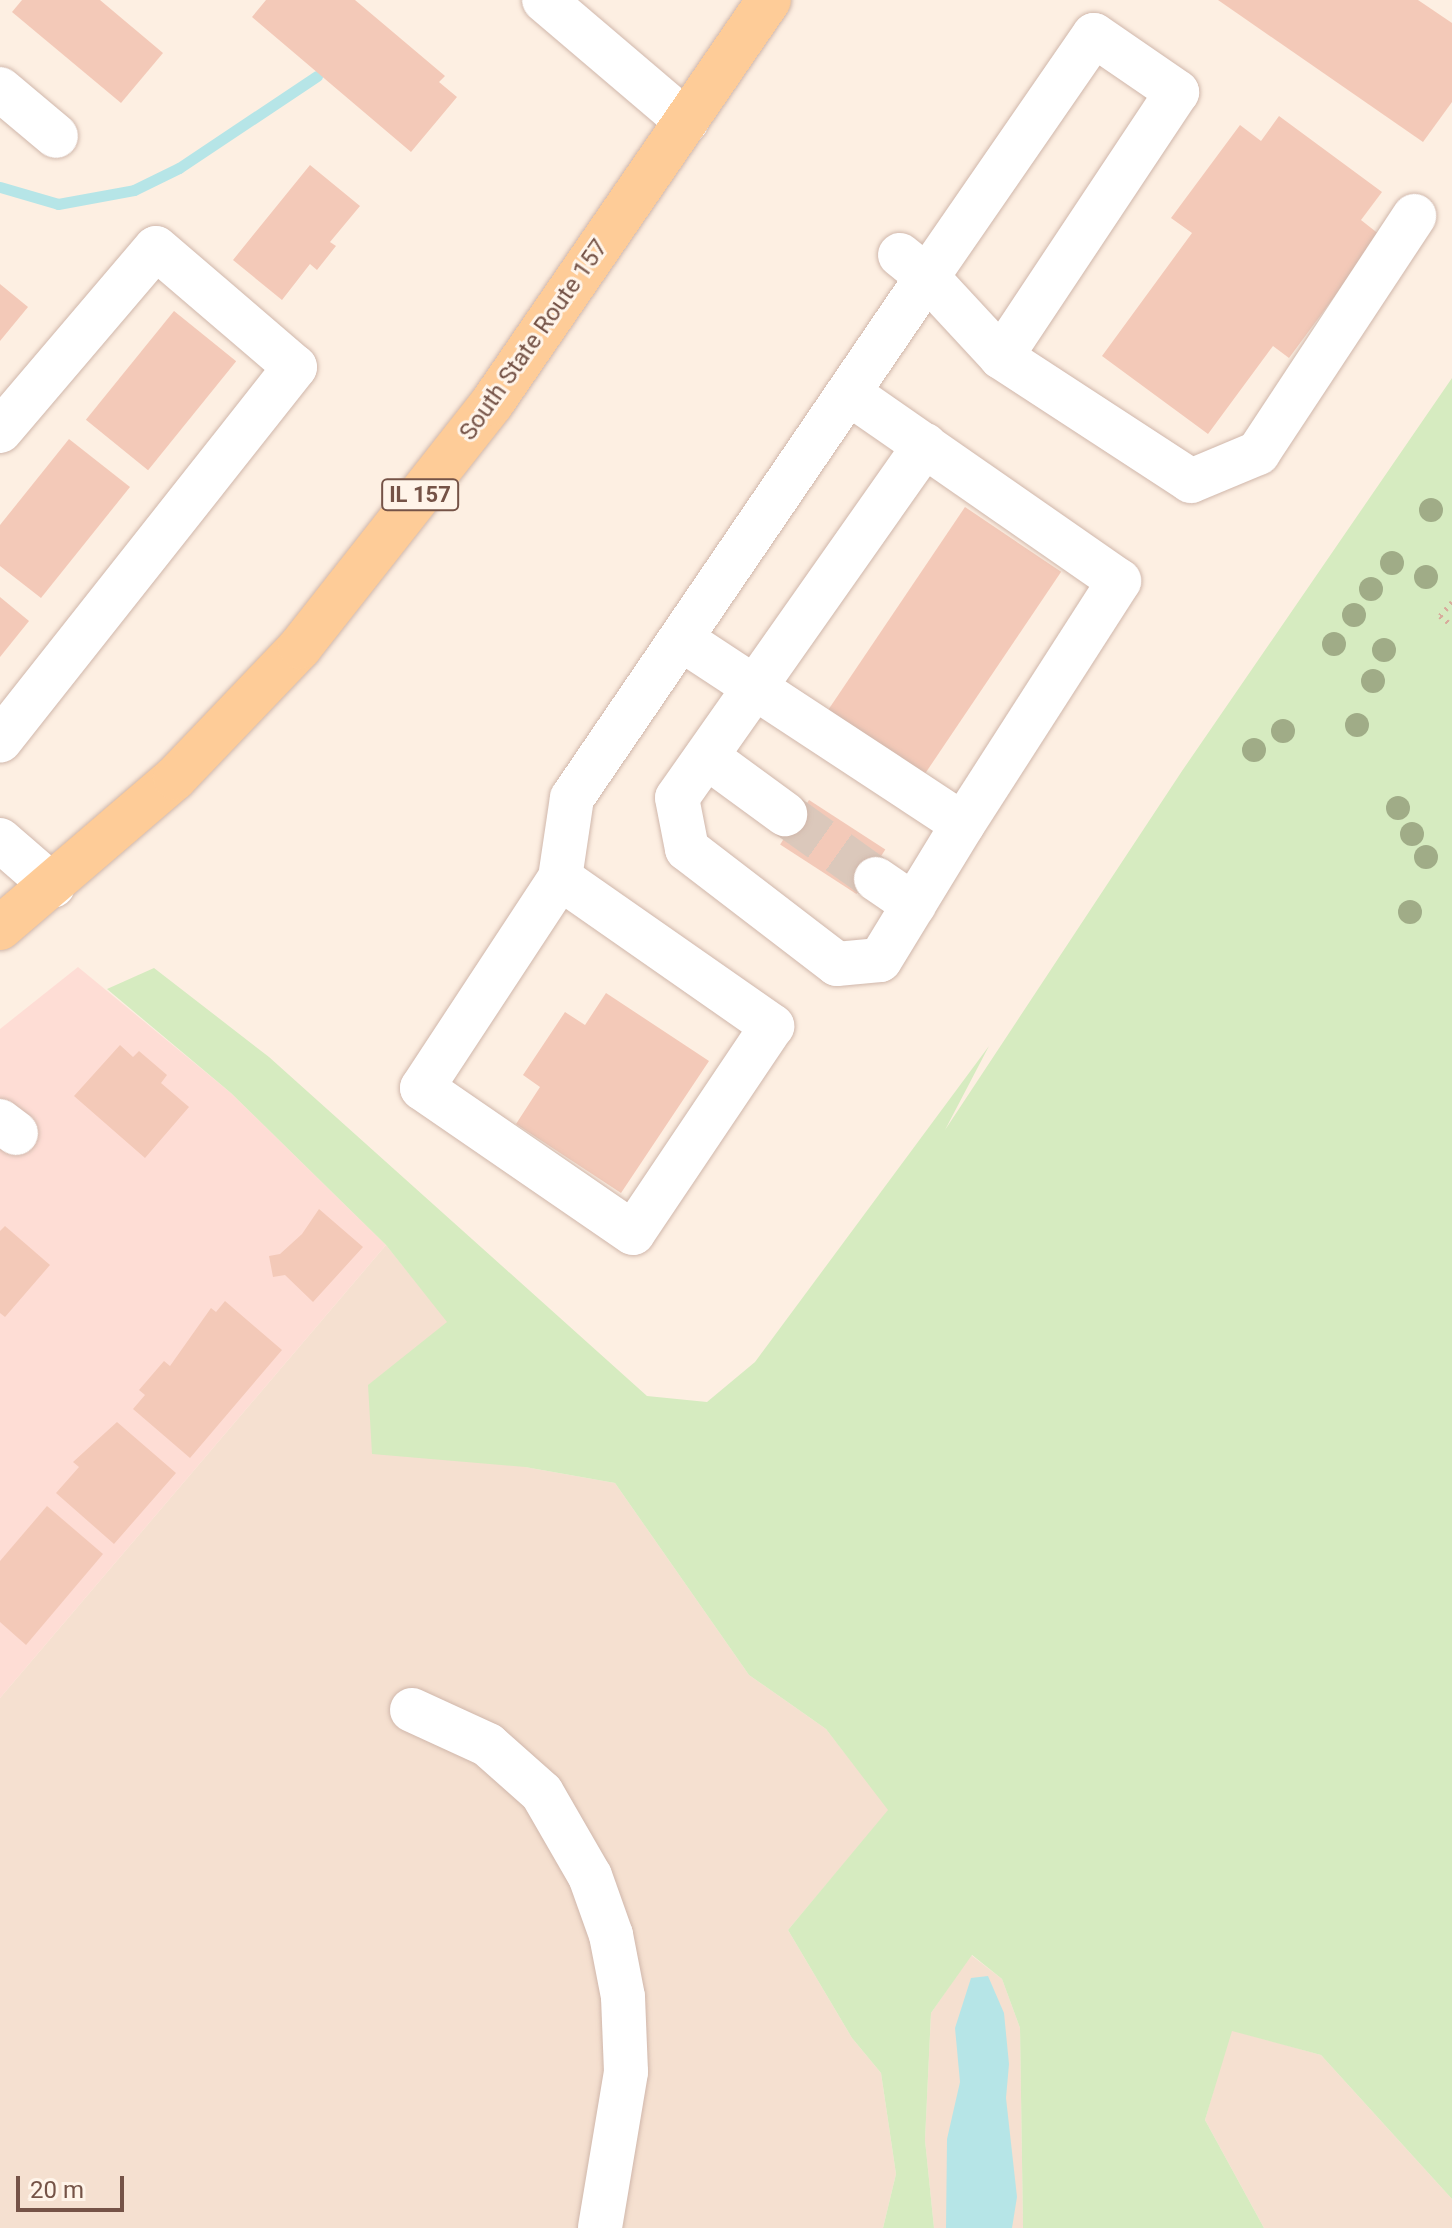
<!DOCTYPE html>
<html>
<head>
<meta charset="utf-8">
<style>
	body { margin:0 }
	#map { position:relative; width:1452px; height:2228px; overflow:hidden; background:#fdefe2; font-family:Roboto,sans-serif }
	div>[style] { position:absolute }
	.residential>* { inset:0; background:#f5e0d0 }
	.commercial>* { inset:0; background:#feddd5 }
	.green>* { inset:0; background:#d6ebc0 }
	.water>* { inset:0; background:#b6e5e7 }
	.stream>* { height:11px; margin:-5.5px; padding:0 5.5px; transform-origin:5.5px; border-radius:5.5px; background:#b6e5e7 }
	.building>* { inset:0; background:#f3c9b8; transform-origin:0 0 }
	.minor-tunnel>* { height:44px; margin-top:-22px; transform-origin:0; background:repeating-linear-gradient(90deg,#dbc8bb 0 44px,transparent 0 66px) }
	.path>* { height:5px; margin-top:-2.5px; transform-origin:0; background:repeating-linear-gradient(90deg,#d8ac9c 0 2px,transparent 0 8px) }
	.roads { filter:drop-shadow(0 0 2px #d0b7ab) drop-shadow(0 0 2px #d0b7ab) }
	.minor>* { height:44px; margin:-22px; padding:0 22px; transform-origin:22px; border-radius:22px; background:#fff }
	.major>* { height:44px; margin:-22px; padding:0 22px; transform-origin:22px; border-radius:22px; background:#fecc98 }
	.trees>* { width:24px; height:24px; margin:-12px; border-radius:50%; background:#a0ac87 }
	span { translate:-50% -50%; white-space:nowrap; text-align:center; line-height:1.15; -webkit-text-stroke:6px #fff4e9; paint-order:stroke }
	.shield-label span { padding:2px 6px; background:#fff4e9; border:2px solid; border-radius:6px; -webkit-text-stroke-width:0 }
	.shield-label { font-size:22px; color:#755347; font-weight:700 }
	.street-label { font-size:24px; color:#755347 }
	.scale { position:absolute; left:16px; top:2176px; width:108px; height:36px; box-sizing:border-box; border:4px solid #755347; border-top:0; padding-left:10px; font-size:24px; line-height:28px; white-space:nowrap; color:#755347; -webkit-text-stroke:6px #fff4e9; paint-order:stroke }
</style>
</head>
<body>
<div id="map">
	<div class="residential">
		<div style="clip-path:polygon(386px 1245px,448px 1322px,369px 1385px,525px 1467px,615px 1483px,749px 1675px,826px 1729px,889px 1810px,788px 1930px,852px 2038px,881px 2073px,896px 2174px,883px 2228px,0 2228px,0 1698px)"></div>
		<div style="clip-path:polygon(971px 1955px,1002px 1979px,1020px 2028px,1023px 2228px,934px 2228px,925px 2140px,931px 2013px)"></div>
		<div style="clip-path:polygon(1231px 2030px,1321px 2055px,1452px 2199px,1452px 2228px,1264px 2228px,1205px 2120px)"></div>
	</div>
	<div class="commercial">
		<div style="clip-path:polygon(78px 967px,231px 1093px,386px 1245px,0 1698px,0 1029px)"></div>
	</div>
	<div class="green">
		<div style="clip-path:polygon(1452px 378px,1452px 2199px,1321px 2055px,1232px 2031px,1205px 2120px,1264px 2228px,1023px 2228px,1020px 2028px,1002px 1979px,972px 1955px,931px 2013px,925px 2140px,934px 2228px,883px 2228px,896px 2174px,881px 2073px,852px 2038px,788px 1930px,888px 1810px,826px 1729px,749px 1675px,615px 1483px,525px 1467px,372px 1454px,368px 1385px,447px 1322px,386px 1245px,231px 1093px,107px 989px,154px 968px,269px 1057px,647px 1396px,707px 1402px,755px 1362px,989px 1046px,945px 1130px,1182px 771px)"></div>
	</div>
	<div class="water">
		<div style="clip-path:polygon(988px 1976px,1004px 2013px,1009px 2064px,1006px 2098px,1017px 2197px,1012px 2228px,946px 2228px,947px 2139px,960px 2082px,955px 2028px,971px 1978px)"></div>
	</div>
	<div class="stream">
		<div style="left:0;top:187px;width:60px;rotate:16.3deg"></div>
		<div style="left:58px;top:204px;width:77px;rotate:-10.4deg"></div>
		<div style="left:134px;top:190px;width:50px;rotate:-26.1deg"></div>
		<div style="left:179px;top:168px;width:166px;rotate:-33.7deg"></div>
	</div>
	<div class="building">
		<div style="clip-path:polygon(22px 0,100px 0,163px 53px,121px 103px,12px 12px)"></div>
		<div style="clip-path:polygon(266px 0,355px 0,445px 76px,439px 82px,457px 97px,411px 152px,252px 17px)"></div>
		<div style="clip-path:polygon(1218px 0,1418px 0,1452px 23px,1452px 102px,1423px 142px)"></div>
		<div style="clip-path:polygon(1279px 116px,1382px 192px,1361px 220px,1380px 235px,1289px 358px,1273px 346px,1208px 434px,1102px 356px,1192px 233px,1171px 218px,1240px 125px,1261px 141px)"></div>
		<div style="clip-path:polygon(310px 165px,360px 206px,330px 242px,336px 246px,317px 270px,310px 264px,282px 300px,233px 260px)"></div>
		<div style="clip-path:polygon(0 284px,28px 307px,0 341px)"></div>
		<div style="left:174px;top:311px;width:80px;height:140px;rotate:39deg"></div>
		<div style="clip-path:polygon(69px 439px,130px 487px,41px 598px,0 566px,0 525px)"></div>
		<div style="left:965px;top:507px;width:116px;height:249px;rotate:34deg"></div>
		<div style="clip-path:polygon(0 597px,29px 621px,0 657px)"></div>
		<div style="left:809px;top:800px;width:91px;height:53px;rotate:33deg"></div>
		<div style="clip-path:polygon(606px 993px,709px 1061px,621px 1193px,516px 1124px,540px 1087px,523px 1075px,565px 1012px,585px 1025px)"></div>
		<div style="clip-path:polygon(120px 1045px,133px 1057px,139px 1051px,167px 1075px,161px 1083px,189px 1107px,145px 1158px,74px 1096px)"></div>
		<div style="clip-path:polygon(319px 1209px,363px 1247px,313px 1302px,285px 1275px,273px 1277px,269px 1256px,280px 1254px,302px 1234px)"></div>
		<div style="clip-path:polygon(5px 1226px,50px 1265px,5px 1317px,0 1313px,0 1231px)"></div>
		<div style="clip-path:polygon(225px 1301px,282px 1350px,190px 1458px,133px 1409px,145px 1395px,139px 1390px,164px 1361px,170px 1366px,211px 1308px,216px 1312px)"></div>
		<div style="clip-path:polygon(117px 1422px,176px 1473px,114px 1544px,56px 1493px,79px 1467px,73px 1462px)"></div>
		<div style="clip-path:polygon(47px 1506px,103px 1554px,26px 1645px,0 1622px,0 1561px)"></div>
	</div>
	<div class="minor-tunnel">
		<div style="left:785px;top:814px;width:112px;rotate:35.5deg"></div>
	</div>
	<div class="path">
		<div style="left:1452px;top:602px;width:18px;rotate:131deg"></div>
		<div style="left:1440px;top:616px;width:15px;rotate:37deg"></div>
	</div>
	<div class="roads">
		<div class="minor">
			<div style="left:544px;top:0;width:187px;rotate:40.4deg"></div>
			<div style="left:0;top:89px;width:73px;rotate:40deg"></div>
			<div style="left:900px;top:255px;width:35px;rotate:39deg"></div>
			<div style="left:927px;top:277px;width:294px;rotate:-55.4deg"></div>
			<div style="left:1094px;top:35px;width:101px;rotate:34.5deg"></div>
			<div style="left:1177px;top:92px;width:318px;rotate:123.6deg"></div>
			<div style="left:1001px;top:357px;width:227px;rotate:33.1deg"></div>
			<div style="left:1191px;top:481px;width:73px;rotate:-22.7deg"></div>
			<div style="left:1258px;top:453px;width:284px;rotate:-56.6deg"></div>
			<div style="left:0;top:431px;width:240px;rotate:-49.6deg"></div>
			<div style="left:156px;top:248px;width:183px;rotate:40.6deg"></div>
			<div style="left:295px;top:367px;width:476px;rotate:128.3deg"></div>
			<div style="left:925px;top:445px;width:431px;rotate:125.1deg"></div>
			<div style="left:677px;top:798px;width:52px;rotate:78.9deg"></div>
			<div style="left:687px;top:849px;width:189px;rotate:37.5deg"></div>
			<div style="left:837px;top:964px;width:43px;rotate:-5.3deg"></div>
			<div style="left:880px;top:960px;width:159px;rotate:-58.6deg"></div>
			<div style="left:681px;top:639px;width:337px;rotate:33.3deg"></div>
			<div style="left:963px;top:824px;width:289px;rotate:-57.3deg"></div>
			<div style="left:1119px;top:581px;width:329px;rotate:-145.2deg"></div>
			<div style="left:707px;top:757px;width:97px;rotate:36.2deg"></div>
			<div style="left:0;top:840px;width:70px;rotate:41deg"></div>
			<div style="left:560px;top:878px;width:259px;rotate:34.9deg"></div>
			<div style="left:772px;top:1026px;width:249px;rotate:123.9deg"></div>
			<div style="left:633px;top:1233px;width:256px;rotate:-145.5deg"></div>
			<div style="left:422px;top:1088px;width:251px;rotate:-56.7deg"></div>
			<div style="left:560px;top:878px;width:81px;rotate:-81.5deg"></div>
			<div style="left:572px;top:798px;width:630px;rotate:-55.73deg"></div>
			<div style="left:927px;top:277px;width:109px;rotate:47.2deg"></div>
			<div style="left:876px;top:879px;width:46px;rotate:34.4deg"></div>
			<div style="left:0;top:1121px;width:20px;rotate:37deg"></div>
			<div style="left:412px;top:1710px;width:84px;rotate:24.7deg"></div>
			<div style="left:488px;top:1745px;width:72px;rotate:41.6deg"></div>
			<div style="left:542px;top:1793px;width:96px;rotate:60deg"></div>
			<div style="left:590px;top:1876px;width:63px;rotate:70.4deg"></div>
			<div style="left:611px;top:1935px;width:63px;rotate:79deg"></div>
			<div style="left:623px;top:1997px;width:75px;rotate:87.7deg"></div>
			<div style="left:626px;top:2072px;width:158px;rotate:99.5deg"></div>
		</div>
		<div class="major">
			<div style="left:0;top:928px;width:230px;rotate:-40.6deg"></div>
			<div style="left:175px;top:778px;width:181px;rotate:-46.3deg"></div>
			<div style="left:300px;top:647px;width:310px;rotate:-51.8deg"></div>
			<div style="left:492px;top:403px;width:489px;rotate:-55.5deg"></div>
		</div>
	</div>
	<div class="trees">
		<div style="left:1431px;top:510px"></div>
		<div style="left:1392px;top:563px"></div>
		<div style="left:1426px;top:577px"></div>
		<div style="left:1371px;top:589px"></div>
		<div style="left:1354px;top:615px"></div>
		<div style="left:1334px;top:644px"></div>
		<div style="left:1384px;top:650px"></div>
		<div style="left:1373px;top:681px"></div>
		<div style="left:1357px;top:725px"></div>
		<div style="left:1283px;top:731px"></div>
		<div style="left:1254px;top:750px"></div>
		<div style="left:1398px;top:808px"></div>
		<div style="left:1412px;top:834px"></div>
		<div style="left:1426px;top:857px"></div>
		<div style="left:1410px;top:912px"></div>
	</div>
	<div class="shield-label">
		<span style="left:420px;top:495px">IL 157</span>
	</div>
	<div class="street-label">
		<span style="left:534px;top:340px;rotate:-55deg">South State Route 157</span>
	</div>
	<div class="scale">20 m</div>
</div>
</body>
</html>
